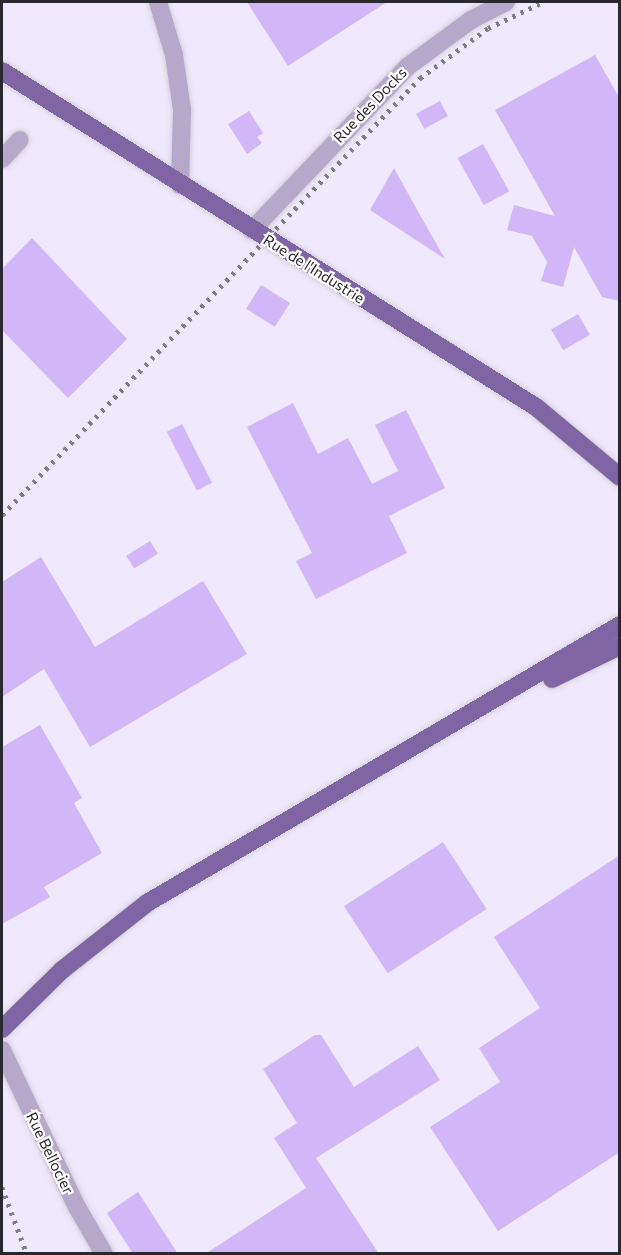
<!DOCTYPE html>
<html>
<head>
<meta charset="utf-8">
<style>
	body { margin:0 }
	#map { position:relative; width:621px; height:1255px; overflow:hidden; background:#f8f5fc; font-family:Commissioner,sans-serif }
	div>[style] { position:absolute }
	.built>* { inset:0; background:#f0e8fd; transform-origin:0 0 }
	.building>* { inset:0; background:#d1b7f8; transform-origin:0 0 }
	.roads { filter:drop-shadow(0 0 2px #d3d0d7) drop-shadow(0 0 2px #d3d0d7) }
	.minor>* { height:18px; margin:-9px; padding:0 9px; transform-origin:9px; border-radius:9px; background:#b5a8cb }
	.major>* { height:18px; margin:-9px; padding:0 9px; transform-origin:9px; border-radius:9px; background:#7f65a4 }
	.rail>* { height:4.5px; margin-top:-2.25px; transform-origin:0; background:repeating-linear-gradient(90deg,#7f7d84 0 3px,transparent 0 9px) }
	span { translate:-50% -50%; white-space:nowrap; text-align:center; line-height:1.15; -webkit-text-stroke:4.5px #fff; paint-order:stroke }
	.street-label { font-size:15px; color:#2a282f }
	.frame { position:absolute; inset:0; border:3px solid #2a282f; pointer-events:none }
</style>
</head>
<body>
<div id="map">
	<div class="built">
		<div style="left:2px;top:2px;width:617px;height:1252px"></div>
	</div>
	<div class="building">
		<div style="clip-path:polygon(247px 2px,387px 2px,288px 66px)"></div>
		<div style="clip-path:polygon(595px 55px,620px 99px,620px 301px,602px 297px,574px 247px,563px 287px,541px 281px,547px 262px,532px 236px,507px 230px,514px 205px,555px 216px,495px 110px)"></div>
		<div style="left:440px;top:101px;width:17px;height:27px;rotate:62deg"></div>
		<div style="clip-path:polygon(249px 111px,263px 133px,257px 137px,262px 143px,247px 154px,228px 124px)"></div>
		<div style="left:483px;top:144px;width:54px;height:29px;rotate:61deg"></div>
		<div style="clip-path:polygon(394px 168px,420px 215px,445px 259px,370px 210px)"></div>
		<div style="clip-path:polygon(32px 238px,127px 339px,68px 398px,2px 330px,2px 269px)"></div>
		<div style="left:261px;top:285px;width:34px;height:28px;rotate:32deg"></div>
		<div style="left:578px;top:314px;width:24px;height:31px;rotate:60deg"></div>
		<div style="clip-path:polygon(293px 403px,318px 454px,348px 438px,372px 484px,398px 471px,375px 425px,406px 410px,445px 488px,389px 516px,407px 553px,316px 599px,296px 561px,312px 553px,247px 427px)"></div>
		<div style="left:182px;top:424px;width:66px;height:17px;rotate:63deg"></div>
		<div style="left:150px;top:541px;width:15px;height:28px;rotate:58deg"></div>
		<div style="clip-path:polygon(41px 557px,95px 647px,203px 581px,247px 654px,90px 747px,44px 669px,2px 697px,2px 582px)"></div>
		<div style="clip-path:polygon(40px 725px,82px 798px,74px 803px,102px 853px,44px 887px,50px 897px,2px 924px,2px 747px)"></div>
		<div style="left:443px;top:842px;width:80px;height:118px;rotate:57deg"></div>
		<div style="clip-path:polygon(620px 855px,620px 1152px,498px 1231px,430px 1127px,500px 1082px,479px 1048px,540px 1008px,494px 937px)"></div>
		<div style="clip-path:polygon(315px 1035px,321px 1035px,354px 1087px,418px 1046px,440px 1080px,316px 1158px,379px 1254px,205px 1254px,306px 1188px,274px 1138px,297px 1123px,263px 1069px)"></div>
		<div style="clip-path:polygon(138px 1192px,178px 1254px,133px 1254px,107px 1213px)"></div>
	</div>
	<div class="roads">
		<div class="minor">
			<div style="left:158px;top:2px;width:55px;rotate:73.2deg"></div>
			<div style="left:174px;top:55px;width:56px;rotate:81.7deg"></div>
			<div style="left:182px;top:110px;width:75px;rotate:91.5deg"></div>
			<div style="left:2px;top:159px;width:26px;rotate:-47deg"></div>
			<div style="left:252px;top:230px;width:225px;rotate:-46.4deg"></div>
			<div style="left:407px;top:67px;width:79px;rotate:-36.3deg"></div>
			<div style="left:471px;top:20px;width:39px;rotate:-27deg"></div>
			<div style="left:2px;top:1050px;width:174px;rotate:64.5deg"></div>
			<div style="left:77px;top:1207px;width:54px;rotate:60.1deg"></div>
		</div>
		<div class="major">
			<div style="left:2px;top:71px;width:631px;rotate:32.18deg"></div>
			<div style="left:536px;top:407px;width:109px;rotate:39.8deg"></div>
			<div style="left:552px;top:679px;width:76px;rotate:-25.9deg"></div>
			<div style="left:2px;top:1029px;width:84px;rotate:-44.5deg"></div>
			<div style="left:62px;top:970px;width:108px;rotate:-38.2deg"></div>
			<div style="left:147px;top:903px;width:549px;rotate:-30.44deg"></div>
		</div>
	</div>
	<div class="rail">
		<div style="left:2px;top:515px;width:605px;rotate:-46.27deg"></div>
		<div style="left:420px;top:78px;width:84px;rotate:-36.3deg"></div>
		<div style="left:488px;top:28px;width:61px;rotate:-25.3deg"></div>
		<div style="left:2px;top:1187px;width:72px;rotate:69.5deg"></div>
	</div>
	<div class="street-label">
		<span style="left:370px;top:105px;rotate:-46deg">Rue des Docks</span>
		<span style="left:314px;top:269px;rotate:32deg">Rue de l'Industrie</span>
		<span style="left:50px;top:1153px;rotate:64deg">Rue Bellocier</span>
	</div>
	<div class="frame"></div>
</div>
</body>
</html>
